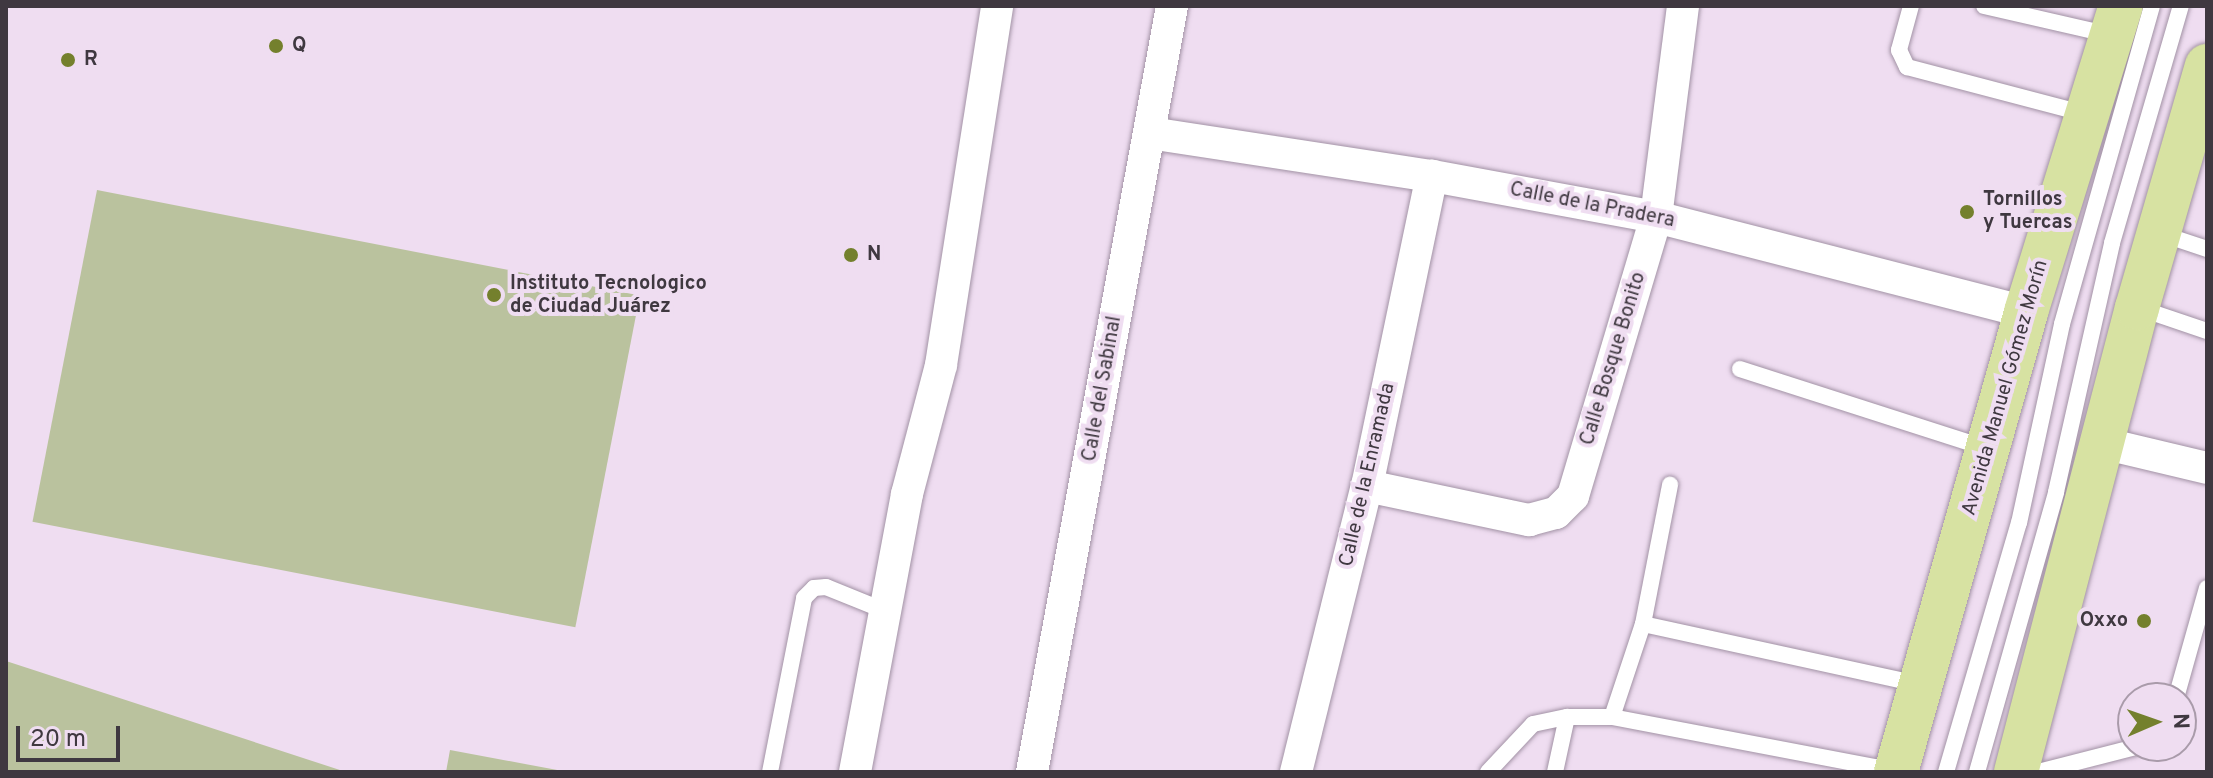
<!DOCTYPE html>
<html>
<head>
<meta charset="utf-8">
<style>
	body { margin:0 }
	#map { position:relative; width:2213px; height:778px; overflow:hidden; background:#efddf1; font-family:Overpass,sans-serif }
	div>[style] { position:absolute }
	.green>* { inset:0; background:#bac29e; transform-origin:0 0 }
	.roads { filter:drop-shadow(0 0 2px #a292a5) drop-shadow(0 0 2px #a292a5) }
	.service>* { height:16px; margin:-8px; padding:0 8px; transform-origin:8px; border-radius:8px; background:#fff }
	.minor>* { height:32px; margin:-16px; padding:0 16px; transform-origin:16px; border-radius:16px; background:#fff }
	.primary>* { height:44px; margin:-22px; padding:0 22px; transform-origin:22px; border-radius:22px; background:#d7e2a2 }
	.dots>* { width:22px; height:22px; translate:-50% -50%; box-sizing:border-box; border:4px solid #efddf1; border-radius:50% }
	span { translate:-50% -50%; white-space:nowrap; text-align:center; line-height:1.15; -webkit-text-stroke:8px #efddf1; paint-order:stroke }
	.poi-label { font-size:20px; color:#3f3840; font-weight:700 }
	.left { translate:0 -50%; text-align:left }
	.right { translate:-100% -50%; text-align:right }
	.street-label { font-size:20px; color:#3f3840 }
	.frame { position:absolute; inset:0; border:8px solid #3f3840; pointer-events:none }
	.north { position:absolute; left:2117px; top:682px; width:80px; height:80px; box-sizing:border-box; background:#efddf1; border:2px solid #a99baa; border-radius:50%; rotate:88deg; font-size:22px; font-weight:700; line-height:32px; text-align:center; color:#3f3840 }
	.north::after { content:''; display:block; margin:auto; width:28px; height:36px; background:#74802d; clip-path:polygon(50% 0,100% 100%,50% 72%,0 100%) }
	.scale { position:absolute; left:16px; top:726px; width:104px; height:36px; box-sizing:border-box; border:4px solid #3f3840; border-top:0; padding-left:10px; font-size:24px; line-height:28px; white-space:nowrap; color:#3f3840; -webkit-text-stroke:6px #efddf1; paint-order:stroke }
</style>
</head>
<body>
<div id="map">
	<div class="green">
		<div style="left:97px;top:190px;width:553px;height:338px;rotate:11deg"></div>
		<div style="clip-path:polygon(6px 661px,346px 772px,6px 772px)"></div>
		<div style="clip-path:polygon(450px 750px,568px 772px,446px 772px)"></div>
	</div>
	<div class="roads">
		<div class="service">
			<div style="left:1911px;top:6px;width:46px;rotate:105.3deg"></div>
			<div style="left:1899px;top:50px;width:19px;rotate:65deg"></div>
			<div style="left:1907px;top:67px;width:185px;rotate:14.7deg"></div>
			<div style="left:1984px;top:6px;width:130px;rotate:12.9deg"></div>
			<div style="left:2159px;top:233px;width:51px;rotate:18.4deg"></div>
			<div style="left:2139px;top:308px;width:72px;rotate:18.7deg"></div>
			<div style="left:1740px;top:369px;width:258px;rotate:17.8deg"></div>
			<div style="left:1643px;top:624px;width:282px;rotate:12.3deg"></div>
			<div style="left:2176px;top:698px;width:114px;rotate:-74.3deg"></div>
			<div style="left:1612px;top:717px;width:98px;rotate:-71.6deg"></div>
			<div style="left:1643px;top:624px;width:142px;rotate:-79deg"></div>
			<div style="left:770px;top:772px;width:177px;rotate:-78.9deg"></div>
			<div style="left:804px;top:598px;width:14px;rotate:-45deg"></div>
			<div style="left:814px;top:588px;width:12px;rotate:-5deg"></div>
			<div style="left:826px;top:587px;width:61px;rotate:22deg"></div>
			<div style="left:1488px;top:772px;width:66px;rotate:-46.8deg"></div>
			<div style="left:1533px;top:724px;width:35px;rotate:-12deg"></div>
			<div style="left:1567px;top:717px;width:45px"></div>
			<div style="left:1612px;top:717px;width:288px;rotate:10.8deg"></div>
			<div style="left:1555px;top:772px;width:56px;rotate:-77.7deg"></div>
			<div style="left:1946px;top:772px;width:259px;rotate:-73.7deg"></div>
			<div style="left:2019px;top:523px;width:204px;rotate:-77.8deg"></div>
			<div style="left:2062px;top:324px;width:330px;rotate:-74.2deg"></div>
			<div style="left:1977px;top:772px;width:291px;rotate:-74.2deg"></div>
			<div style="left:2056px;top:492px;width:255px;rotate:-77.3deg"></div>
			<div style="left:2112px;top:243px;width:247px;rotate:-73.8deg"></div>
			<div style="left:2038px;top:772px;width:105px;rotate:-14.3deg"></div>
		</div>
		<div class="minor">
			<div style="left:1150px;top:133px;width:285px;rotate:8.7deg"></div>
			<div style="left:1432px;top:176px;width:228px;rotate:10.4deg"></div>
			<div style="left:1656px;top:217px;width:382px;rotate:14.4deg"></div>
			<div style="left:2102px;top:443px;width:108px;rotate:13.4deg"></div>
			<div style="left:1367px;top:486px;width:166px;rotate:11.9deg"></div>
			<div style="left:1529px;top:520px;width:28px;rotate:-15deg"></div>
			<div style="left:1556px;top:513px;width:24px;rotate:-45deg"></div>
			<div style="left:1573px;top:496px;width:291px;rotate:-73.4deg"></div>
			<div style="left:1656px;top:217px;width:213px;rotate:-82.7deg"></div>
			<div style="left:855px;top:772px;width:283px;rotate:-79.4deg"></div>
			<div style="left:907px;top:494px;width:133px;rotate:-75.2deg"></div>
			<div style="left:941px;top:365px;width:363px;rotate:-81.1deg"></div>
			<div style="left:1032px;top:772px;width:779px;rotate:-79.64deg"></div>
			<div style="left:1296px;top:772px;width:295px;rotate:-76.1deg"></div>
			<div style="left:1367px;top:486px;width:317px;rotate:-78.2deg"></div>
		</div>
		<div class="primary">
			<div style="left:1896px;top:772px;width:478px;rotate:-74.2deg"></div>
			<div style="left:2026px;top:312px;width:320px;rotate:-72.8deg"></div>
			<div style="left:2016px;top:772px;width:480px;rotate:-75.4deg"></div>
			<div style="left:2137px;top:308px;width:252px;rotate:-73.9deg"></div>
		</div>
	</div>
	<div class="dots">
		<div style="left:276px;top:46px;background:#74802d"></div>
		<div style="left:68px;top:60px;background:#74802d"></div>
		<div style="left:1967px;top:212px;background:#74802d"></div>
		<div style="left:851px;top:255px;background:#74802d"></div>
		<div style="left:494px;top:295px;background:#74802d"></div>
		<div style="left:2144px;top:621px;background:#74802d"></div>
	</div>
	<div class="poi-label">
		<span class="left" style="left:292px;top:46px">Q</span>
		<span class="left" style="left:84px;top:60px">R</span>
		<span class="left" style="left:1983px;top:212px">Tornillos<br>y Tuercas</span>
		<span class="left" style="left:867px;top:255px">N</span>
		<span class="left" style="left:510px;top:296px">Instituto Tecnologico<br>de Ciudad Juárez</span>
		<span class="right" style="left:2128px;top:621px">Oxxo</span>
	</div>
	<div class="street-label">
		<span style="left:1592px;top:206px;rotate:11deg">Calle de la Pradera</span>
		<span style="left:1614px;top:359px;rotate:-73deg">Calle Bosque Bonito</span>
		<span style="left:2006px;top:388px;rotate:-74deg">Avenida Manuel Gómez Morín</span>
		<span style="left:1103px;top:389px;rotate:-80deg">Calle del Sabinal</span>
		<span style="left:1368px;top:475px;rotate:-77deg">Calle de la Enramada</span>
	</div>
	<div class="frame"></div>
	<div class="north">N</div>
	<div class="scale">20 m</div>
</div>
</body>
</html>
